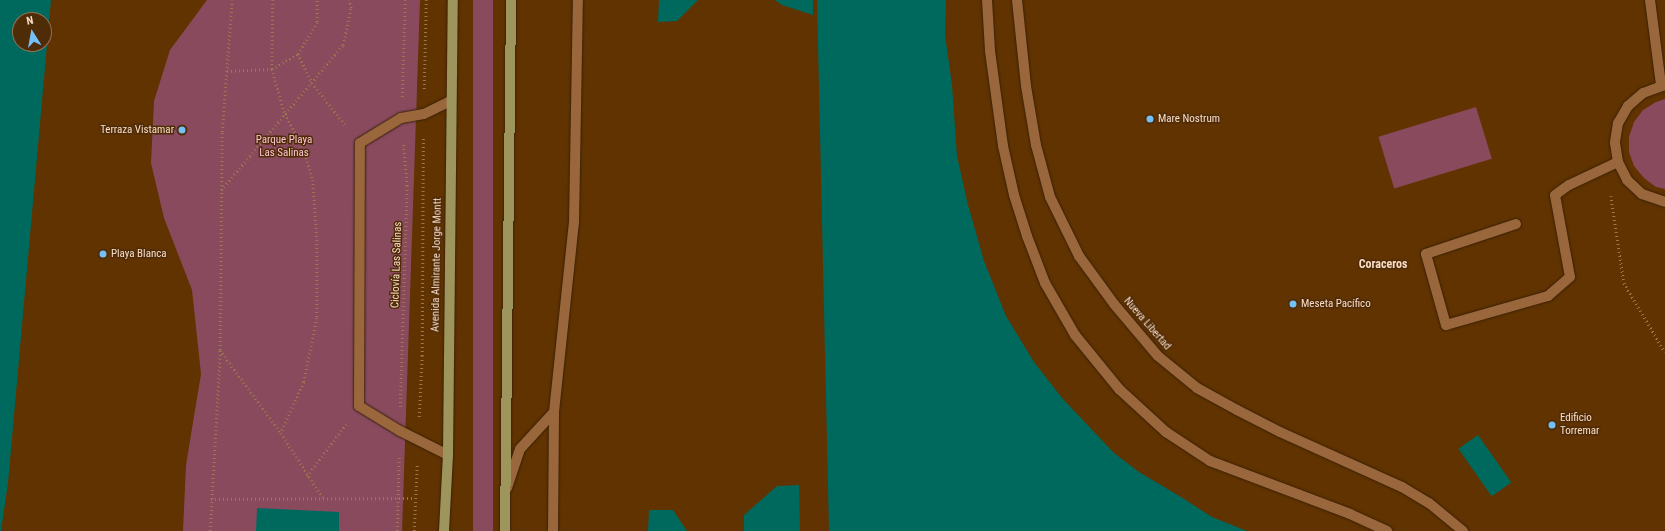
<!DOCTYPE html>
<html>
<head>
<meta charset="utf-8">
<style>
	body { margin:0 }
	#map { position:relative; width:1665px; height:531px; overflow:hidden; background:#613300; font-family:"Roboto Condensed",sans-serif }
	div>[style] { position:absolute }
	.green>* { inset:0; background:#894a5e; transform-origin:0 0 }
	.water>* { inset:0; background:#00695d; transform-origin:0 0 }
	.path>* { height:2.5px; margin-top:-1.25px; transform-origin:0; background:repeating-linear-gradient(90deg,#9d764e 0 1px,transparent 0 4px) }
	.roads { filter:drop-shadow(0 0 1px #392008) drop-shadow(0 0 1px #392008) }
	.minor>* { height:10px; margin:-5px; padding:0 5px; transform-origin:5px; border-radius:5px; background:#99673b }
	.major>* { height:10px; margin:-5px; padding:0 5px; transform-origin:5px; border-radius:5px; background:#9e955d }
	.dots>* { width:11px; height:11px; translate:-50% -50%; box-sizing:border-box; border:2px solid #4f2c08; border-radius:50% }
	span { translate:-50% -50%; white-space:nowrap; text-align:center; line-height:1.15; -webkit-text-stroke:3px #4f2c08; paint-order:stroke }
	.poi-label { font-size:11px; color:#f9dcc6 }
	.left { translate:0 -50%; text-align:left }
	.right { translate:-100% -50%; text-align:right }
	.park-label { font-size:11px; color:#fdc3d3 }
	.street-label { font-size:11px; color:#f9dcc6 }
	.neighbourhood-label { font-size:12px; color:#f9dcc6; font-weight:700 }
	.north { position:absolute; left:12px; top:12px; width:40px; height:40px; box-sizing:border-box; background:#4f2c08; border:1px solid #937254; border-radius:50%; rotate:349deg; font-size:11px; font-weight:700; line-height:16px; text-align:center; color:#f9dcc6 }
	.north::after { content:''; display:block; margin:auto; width:14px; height:18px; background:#74c0f6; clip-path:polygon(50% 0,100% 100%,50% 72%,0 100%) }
</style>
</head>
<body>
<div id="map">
	<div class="green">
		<div style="clip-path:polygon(207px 0,420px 0,402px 531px,183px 531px,186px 465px,201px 374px,192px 290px,164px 218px,151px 163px,154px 101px,170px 50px)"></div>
		<div style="left:473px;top:0;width:20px;height:531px"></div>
		<div style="clip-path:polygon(1665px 99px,1665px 189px,1656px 187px,1644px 178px,1634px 166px,1629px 152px,1629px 137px,1634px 122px,1643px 110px,1656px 102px)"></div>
		<div style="left:1476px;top:107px;width:54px;height:102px;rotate:73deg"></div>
	</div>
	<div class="water">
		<div style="clip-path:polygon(evenodd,0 0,51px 0,8px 483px,1px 531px,0 531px,0 0,20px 20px,44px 20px,44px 44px,20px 44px,20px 20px)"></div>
		<div style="clip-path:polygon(659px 0,698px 0,677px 21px,658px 22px)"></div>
		<div style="clip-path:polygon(775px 0,813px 0,813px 15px,782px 5px)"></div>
		<div style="clip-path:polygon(817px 0,946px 0,945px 35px,952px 85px,957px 156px,968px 205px,984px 261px,1006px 316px,1034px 362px,1062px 398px,1114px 453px,1139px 472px,1181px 497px,1212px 517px,1247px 531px,829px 531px)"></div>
		<div style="left:1478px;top:435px;width:58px;height:24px;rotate:55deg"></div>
		<div style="clip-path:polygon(799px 485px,800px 531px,744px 531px,744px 515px,777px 486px)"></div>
		<div style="clip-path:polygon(257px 508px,339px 512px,339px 531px,256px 531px)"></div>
		<div style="clip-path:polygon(649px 510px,673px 510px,687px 531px,648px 531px)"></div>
	</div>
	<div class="path">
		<div style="left:273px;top:0;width:69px;rotate:90.8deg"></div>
		<div style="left:272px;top:69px;width:47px;rotate:73.9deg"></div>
		<div style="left:285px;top:114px;width:37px;rotate:61deg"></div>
		<div style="left:303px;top:146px;width:35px;rotate:74deg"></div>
		<div style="left:313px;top:180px;width:60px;rotate:86.2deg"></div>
		<div style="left:317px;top:240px;width:78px;rotate:90deg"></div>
		<div style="left:317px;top:318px;width:65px;rotate:101.5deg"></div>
		<div style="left:304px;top:382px;width:56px;rotate:114.3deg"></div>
		<div style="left:298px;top:54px;width:32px;rotate:64deg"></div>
		<div style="left:312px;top:83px;width:56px;rotate:51.5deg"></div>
		<div style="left:227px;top:71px;width:45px;rotate:-2.5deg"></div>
		<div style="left:272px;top:69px;width:30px;rotate:-30deg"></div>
		<div style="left:298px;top:54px;width:37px;rotate:-59deg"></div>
		<div style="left:317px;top:22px;width:22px;rotate:-90deg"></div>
		<div style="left:424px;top:89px;width:89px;rotate:-88.7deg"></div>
		<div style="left:402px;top:97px;width:97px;rotate:-88.2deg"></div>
		<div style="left:221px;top:190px;width:189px;rotate:-49.9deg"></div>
		<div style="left:343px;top:45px;width:38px;rotate:-78deg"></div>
		<div style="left:351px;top:8px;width:8px;rotate:-104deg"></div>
		<div style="left:1611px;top:196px;width:88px;rotate:81.5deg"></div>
		<div style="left:1624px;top:283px;width:80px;rotate:59.3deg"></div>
		<div style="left:220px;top:350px;width:103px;rotate:53.7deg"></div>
		<div style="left:281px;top:433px;width:77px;rotate:57.1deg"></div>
		<div style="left:400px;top:407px;width:221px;rotate:-88.2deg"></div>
		<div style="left:407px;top:186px;width:44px;rotate:-95.2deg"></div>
		<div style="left:419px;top:417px;width:61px;rotate:-87.2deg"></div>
		<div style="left:422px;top:356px;width:220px;rotate:-89.7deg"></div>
		<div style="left:307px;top:476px;width:65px;rotate:-53.1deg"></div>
		<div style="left:211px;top:499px;width:204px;rotate:-0.3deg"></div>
		<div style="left:210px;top:531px;width:181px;rotate:-86.8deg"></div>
		<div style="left:220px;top:350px;width:218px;rotate:-89.5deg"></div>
		<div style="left:222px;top:132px;width:132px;rotate:-85.7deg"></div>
		<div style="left:397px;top:531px;width:75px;rotate:-88.5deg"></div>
		<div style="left:414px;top:531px;width:67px;rotate:-87.4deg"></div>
	</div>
	<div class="roads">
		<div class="minor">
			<div style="left:987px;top:0;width:51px;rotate:86.6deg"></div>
			<div style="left:990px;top:51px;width:96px;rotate:82.2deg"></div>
			<div style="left:1003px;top:146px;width:50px;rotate:77.3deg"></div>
			<div style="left:1014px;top:195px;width:43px;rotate:72.4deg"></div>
			<div style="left:1027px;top:236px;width:50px;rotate:69deg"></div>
			<div style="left:1045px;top:283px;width:60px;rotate:60deg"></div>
			<div style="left:1075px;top:335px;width:70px;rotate:50.8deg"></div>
			<div style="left:1119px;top:389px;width:64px;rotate:42.5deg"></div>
			<div style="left:1166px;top:432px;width:53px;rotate:33.4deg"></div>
			<div style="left:1210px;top:461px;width:150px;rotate:20.7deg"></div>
			<div style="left:1350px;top:514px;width:41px;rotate:24.7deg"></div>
			<div style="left:1017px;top:0;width:86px;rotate:84deg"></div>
			<div style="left:1026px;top:86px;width:60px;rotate:80.4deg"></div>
			<div style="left:1036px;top:145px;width:54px;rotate:74.9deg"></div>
			<div style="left:1050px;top:197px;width:66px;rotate:63.8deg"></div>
			<div style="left:1079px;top:256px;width:59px;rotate:53.9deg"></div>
			<div style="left:1114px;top:304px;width:68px;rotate:49.8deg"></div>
			<div style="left:1158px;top:356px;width:50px;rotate:39.4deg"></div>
			<div style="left:1197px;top:388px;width:46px;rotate:28.8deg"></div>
			<div style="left:1237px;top:410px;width:48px;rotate:27.1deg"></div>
			<div style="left:1280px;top:432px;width:134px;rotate:24.3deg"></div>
			<div style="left:1402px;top:487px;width:31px;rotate:31deg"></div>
			<div style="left:1429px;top:503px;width:44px;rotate:39.5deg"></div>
			<div style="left:1650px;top:0;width:86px;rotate:82.6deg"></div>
			<div style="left:1665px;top:85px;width:23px;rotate:160deg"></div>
			<div style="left:1643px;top:93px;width:20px;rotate:139deg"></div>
			<div style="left:1628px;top:106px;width:20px;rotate:120deg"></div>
			<div style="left:1618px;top:123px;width:20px;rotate:99deg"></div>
			<div style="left:1615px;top:143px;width:19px;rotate:81deg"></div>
			<div style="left:1618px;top:162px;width:20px;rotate:63deg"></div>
			<div style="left:1627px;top:180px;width:21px;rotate:43deg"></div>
			<div style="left:1642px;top:194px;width:24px;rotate:19deg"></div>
			<div style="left:1516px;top:224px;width:95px;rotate:161.6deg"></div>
			<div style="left:1426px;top:254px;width:74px;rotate:74.3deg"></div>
			<div style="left:1446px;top:325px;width:106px;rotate:-15.9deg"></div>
			<div style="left:1548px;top:296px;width:29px;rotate:-41deg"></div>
			<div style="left:1570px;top:277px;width:83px;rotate:-100.4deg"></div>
			<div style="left:1555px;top:195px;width:17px;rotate:-36deg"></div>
			<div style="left:1569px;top:185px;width:54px;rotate:-25.1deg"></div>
			<div style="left:448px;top:455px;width:54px;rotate:-153.4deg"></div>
			<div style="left:400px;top:431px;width:48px;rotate:-148.6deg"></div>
			<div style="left:359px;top:406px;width:263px;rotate:-89.8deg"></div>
			<div style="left:360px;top:143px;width:48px;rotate:-31.4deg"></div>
			<div style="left:401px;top:118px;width:23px;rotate:-10deg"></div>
			<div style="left:424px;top:114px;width:30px;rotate:-26deg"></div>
			<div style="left:507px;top:488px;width:41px;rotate:-71.6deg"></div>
			<div style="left:520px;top:449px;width:50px;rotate:-47.4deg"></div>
			<div style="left:554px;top:412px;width:190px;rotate:-84deg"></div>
			<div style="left:574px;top:223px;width:223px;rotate:-89deg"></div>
			<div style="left:553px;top:531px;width:119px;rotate:-89.5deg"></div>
		</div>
		<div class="major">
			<div style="left:444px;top:531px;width:76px;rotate:-87deg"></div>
			<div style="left:448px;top:455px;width:455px;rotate:-89.4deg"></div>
			<div style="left:505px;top:531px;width:531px;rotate:-89.35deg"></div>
		</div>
	</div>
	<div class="dots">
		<div style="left:1150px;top:119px;background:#74c0f6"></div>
		<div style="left:182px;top:130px;background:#74c0f6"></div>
		<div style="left:103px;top:254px;background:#74c0f6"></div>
		<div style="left:1293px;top:304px;background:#74c0f6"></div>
		<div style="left:1552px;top:425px;background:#74c0f6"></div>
	</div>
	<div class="poi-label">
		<span class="left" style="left:1158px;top:119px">Mare Nostrum</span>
		<span class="right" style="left:174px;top:130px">Terraza Vistamar</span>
		<span class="left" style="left:111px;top:254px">Playa Blanca</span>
		<span class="left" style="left:1301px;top:304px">Meseta Pacífico</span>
		<span class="left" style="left:1560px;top:425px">Edificio<br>Torremar</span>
	</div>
	<div class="park-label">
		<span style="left:284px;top:147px">Parque Playa<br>Las Salinas</span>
	</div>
	<div class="street-label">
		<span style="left:397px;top:265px;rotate:-88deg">Ciclovía Las Salinas</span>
		<span style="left:437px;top:265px;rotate:-89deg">Avenida Almirante Jorge Montt</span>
		<span style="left:1147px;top:324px;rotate:49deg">Nueva Libertad</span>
	</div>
	<div class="neighbourhood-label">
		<span style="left:1383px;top:265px">Coraceros</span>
	</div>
	<div class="north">N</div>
</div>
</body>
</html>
